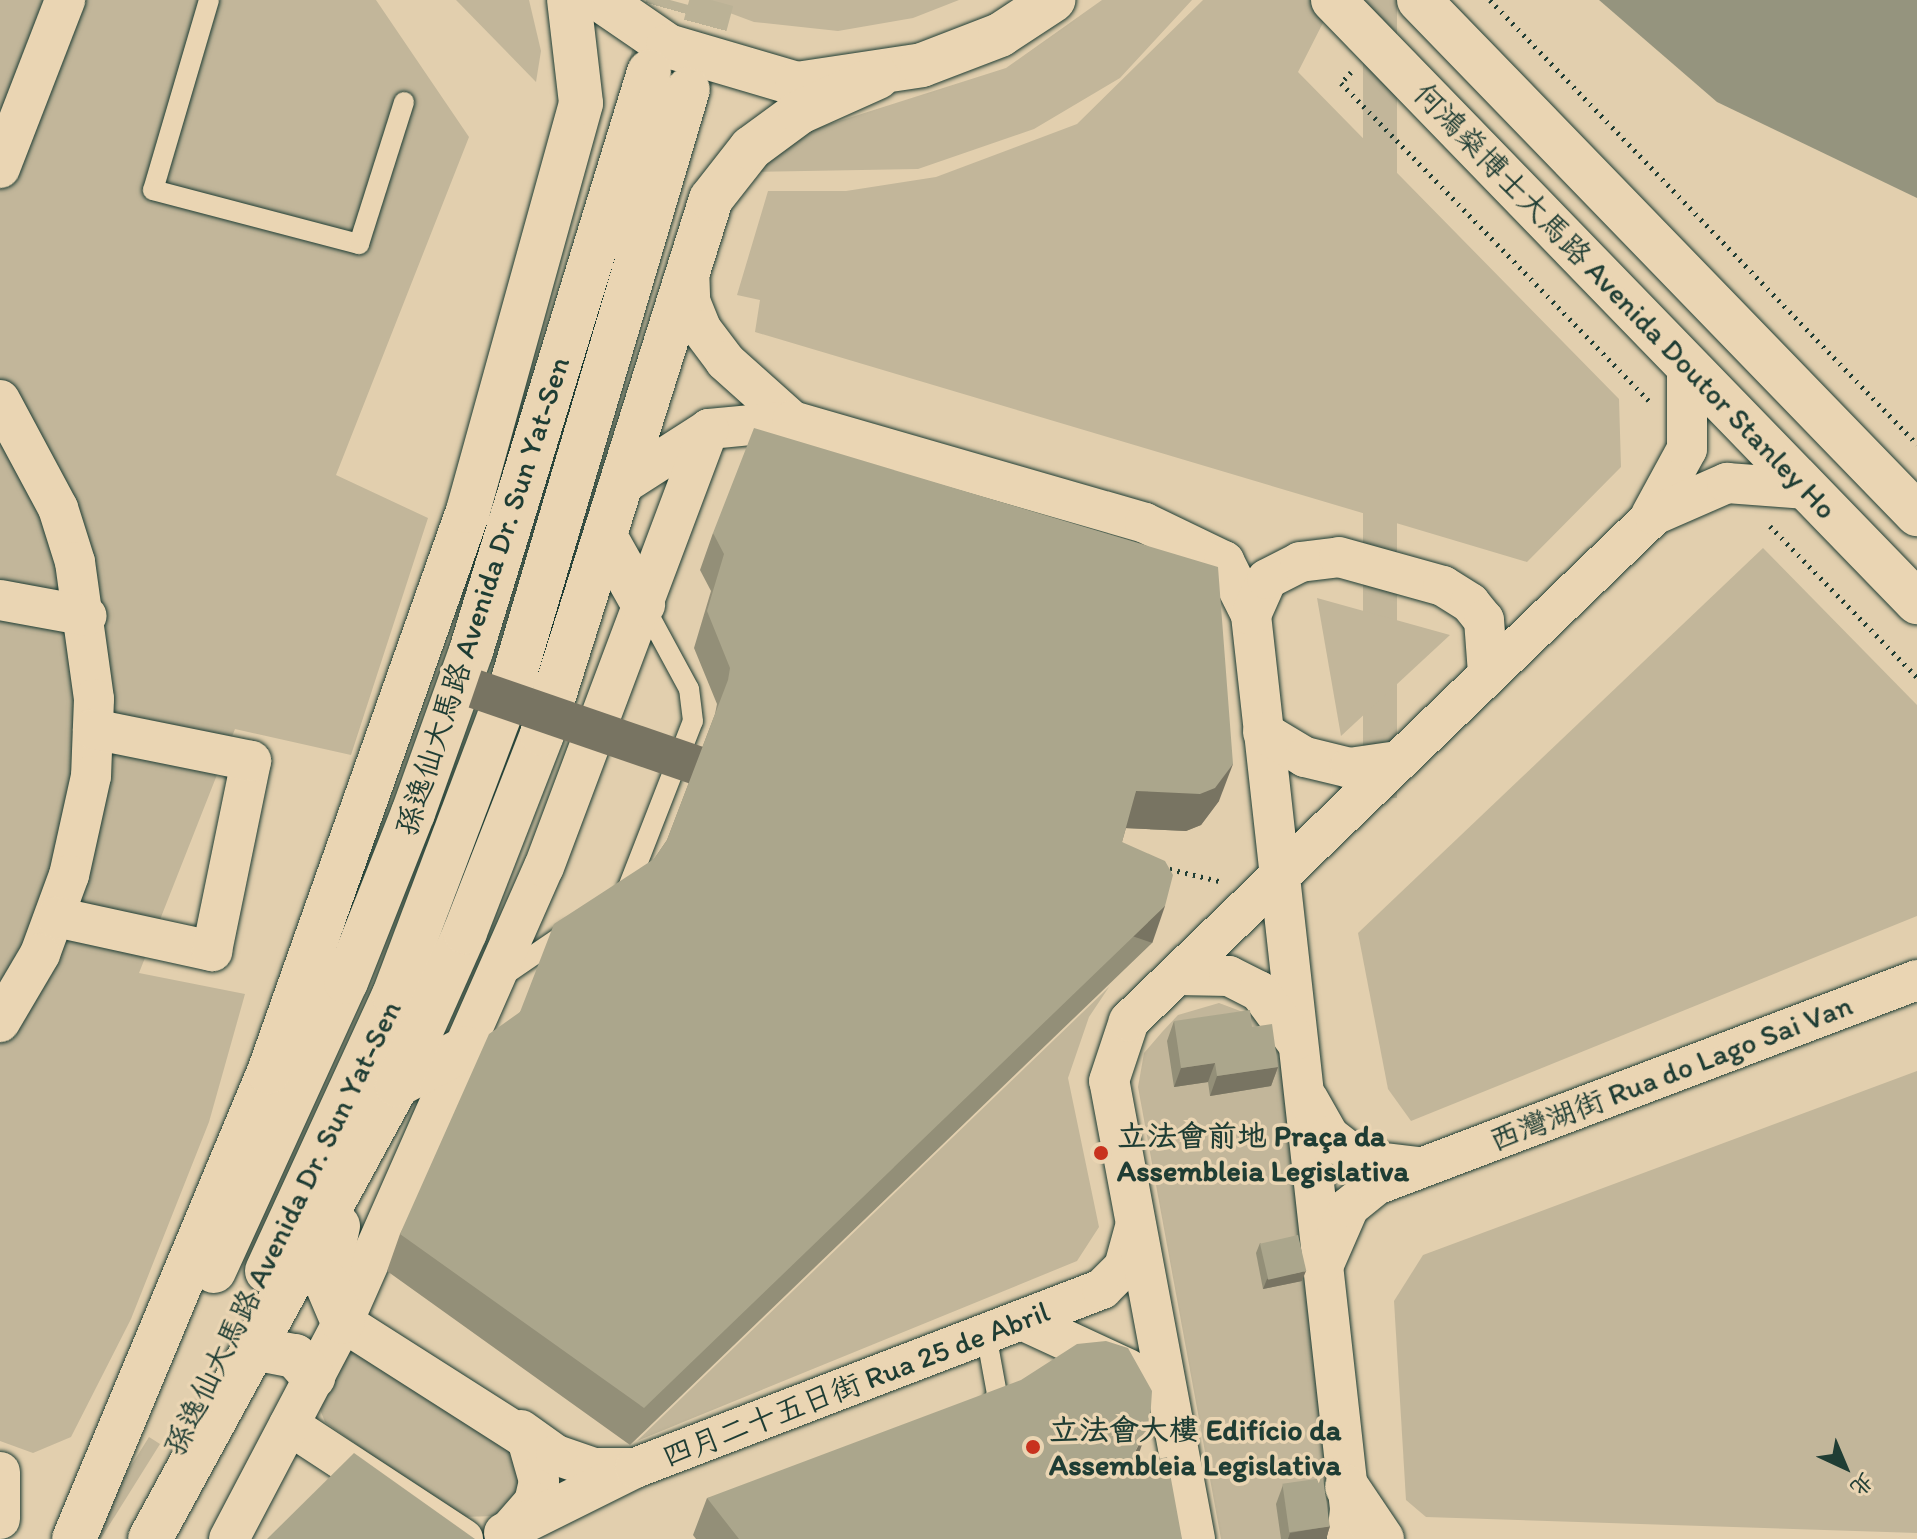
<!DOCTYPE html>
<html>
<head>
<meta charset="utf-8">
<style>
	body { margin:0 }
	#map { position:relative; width:1917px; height:1539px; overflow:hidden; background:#e2cfae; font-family:Itim,"LXGW WenKai TC",sans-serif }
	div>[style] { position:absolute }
	.green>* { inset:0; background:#c2b69a; transform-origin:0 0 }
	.water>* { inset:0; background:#95947e }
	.primary-tunnel>* { height:44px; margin-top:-22px; transform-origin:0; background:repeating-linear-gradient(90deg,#bbb296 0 44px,transparent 0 66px) }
	.path>* { height:5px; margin-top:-2.5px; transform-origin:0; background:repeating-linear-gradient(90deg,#1f3d34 0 2px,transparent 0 8px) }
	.roads { filter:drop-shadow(0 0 2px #1f3d34) drop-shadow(0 0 2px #1f3d34) }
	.service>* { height:20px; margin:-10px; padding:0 10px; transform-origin:10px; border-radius:10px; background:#ead5b3 }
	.minor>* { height:40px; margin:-20px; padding:0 20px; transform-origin:20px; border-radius:20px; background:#ead5b3 }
	.tertiary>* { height:44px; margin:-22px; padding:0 22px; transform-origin:22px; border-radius:22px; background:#ead5b3 }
	.primary>* { height:44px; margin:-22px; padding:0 22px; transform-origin:22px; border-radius:22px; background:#ead5b3 }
	.wall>* { inset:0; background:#938f78 }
	.shaded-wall>* { inset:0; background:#787462; transform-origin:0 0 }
	.building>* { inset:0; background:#aba68c; transform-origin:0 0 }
	.dots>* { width:22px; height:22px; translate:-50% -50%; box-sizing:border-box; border:4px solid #ead5b3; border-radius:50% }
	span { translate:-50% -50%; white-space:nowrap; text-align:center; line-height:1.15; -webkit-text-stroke:7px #ead5b3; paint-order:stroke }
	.street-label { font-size:30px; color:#1f3d34 }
	.poi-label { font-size:30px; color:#1f3d34; font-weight:700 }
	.left { translate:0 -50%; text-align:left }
	.north { position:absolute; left:1805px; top:1427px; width:80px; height:80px; -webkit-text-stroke:6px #ead5b3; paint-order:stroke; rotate:136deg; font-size:22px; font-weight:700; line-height:32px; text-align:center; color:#1f3d34 }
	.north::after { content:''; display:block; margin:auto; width:28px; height:36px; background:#1f3d34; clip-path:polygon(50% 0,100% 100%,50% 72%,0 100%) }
</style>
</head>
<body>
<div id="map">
	<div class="green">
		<div style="clip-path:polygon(0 0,376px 0,469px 137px,336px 475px,428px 518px,351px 755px,235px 729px,139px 973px,245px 994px,209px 1122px,131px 1319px,71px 1437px,33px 1453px,0 1441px)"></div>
		<div style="clip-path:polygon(456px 0,529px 0,541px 51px,536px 82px)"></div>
		<div style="clip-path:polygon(695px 0,959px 0,913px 18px,838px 31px,754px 22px)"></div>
		<div style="clip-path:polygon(1102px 0,1192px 0,1120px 78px,1034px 129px,918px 169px,749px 172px,814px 129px,1006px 68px)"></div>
		<div style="clip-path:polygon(1203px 0,1324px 0,1331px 7px,1298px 72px,1619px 399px,1621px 467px,1527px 562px,755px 332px,760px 300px,737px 295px,768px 191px,846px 191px,936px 177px,1077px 124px)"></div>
		<div style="left:1363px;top:0;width:34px;height:798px"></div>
		<div style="clip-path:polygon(1763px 548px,1917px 705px,1917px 916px,1411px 1121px,1388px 1089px,1358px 933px)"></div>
		<div style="clip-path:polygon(1317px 598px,1450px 635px,1341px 736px)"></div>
		<div style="clip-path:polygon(1109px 987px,1089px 1017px,1068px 1078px,1099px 1227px,1077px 1261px,637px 1441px)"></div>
		<div style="clip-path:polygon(1219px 1003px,1259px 1018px,1282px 1054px,1332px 1517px,1327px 1539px,1221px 1539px,1138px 1087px,1144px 1053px,1163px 1031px,1178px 1015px)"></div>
		<div style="clip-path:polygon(1917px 1071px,1917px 1533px,1426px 1517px,1406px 1500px,1394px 1301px,1423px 1255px)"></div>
		<div style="clip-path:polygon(360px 1349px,509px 1445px,521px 1469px,518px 1496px,498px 1516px,458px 1517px,325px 1422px,319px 1407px,344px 1354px)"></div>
		<div style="left:149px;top:1437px;width:13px;height:117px;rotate:32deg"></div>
	</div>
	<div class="water">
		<div style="clip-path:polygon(1599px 0,1917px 0,1917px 198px,1717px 102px)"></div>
	</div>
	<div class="primary-tunnel">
		<div style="left:649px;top:72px;width:75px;rotate:-74.5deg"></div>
		<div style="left:688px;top:89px;width:92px;rotate:-74.9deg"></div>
	</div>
	<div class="path">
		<div style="left:1490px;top:0;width:616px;rotate:46.12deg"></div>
		<div style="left:1351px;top:72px;width:15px;rotate:132deg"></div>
		<div style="left:1341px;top:83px;width:443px;rotate:45.9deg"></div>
		<div style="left:1770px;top:526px;width:211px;rotate:45.8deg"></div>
		<div style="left:1162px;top:867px;width:59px;rotate:13.8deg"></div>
	</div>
	<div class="roads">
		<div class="service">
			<div style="left:209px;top:0;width:198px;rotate:106.4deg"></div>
			<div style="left:153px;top:190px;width:213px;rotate:14.7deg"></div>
			<div style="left:359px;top:244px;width:149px;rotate:-72.4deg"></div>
			<div style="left:627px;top:890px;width:181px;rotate:-68.7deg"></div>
			<div style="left:693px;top:721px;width:32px;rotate:-97deg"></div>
			<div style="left:689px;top:689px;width:97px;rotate:-118.4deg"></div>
			<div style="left:506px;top:974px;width:76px;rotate:-34.3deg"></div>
			<div style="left:986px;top:1334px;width:61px;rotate:79.6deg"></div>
			<div style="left:997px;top:1394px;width:23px;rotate:113deg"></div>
		</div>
		<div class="minor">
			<div style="left:0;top:168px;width:180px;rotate:-68.8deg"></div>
			<div style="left:689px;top:266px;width:35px;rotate:88deg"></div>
			<div style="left:690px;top:301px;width:31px;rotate:68deg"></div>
			<div style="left:702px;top:330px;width:39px;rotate:53deg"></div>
			<div style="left:725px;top:361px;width:90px;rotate:41.8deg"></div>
			<div style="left:0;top:400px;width:123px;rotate:61.8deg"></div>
			<div style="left:58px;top:508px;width:57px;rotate:72.5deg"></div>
			<div style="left:75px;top:562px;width:138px;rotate:82.1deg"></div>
			<div style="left:94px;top:699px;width:77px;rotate:92.2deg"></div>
			<div style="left:91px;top:776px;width:101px;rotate:102.5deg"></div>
			<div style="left:69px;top:875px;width:84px;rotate:110.2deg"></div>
			<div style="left:40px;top:954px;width:79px;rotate:120.5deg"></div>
			<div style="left:625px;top:483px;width:100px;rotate:-32.7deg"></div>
			<div style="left:709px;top:429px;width:83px;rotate:-5.5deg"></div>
			<div style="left:792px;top:421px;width:367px;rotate:16.1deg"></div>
			<div style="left:1145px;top:523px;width:88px;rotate:25.7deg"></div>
			<div style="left:1224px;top:561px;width:60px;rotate:63.4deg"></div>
			<div style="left:1251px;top:615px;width:899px;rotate:83.68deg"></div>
			<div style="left:1350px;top:1509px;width:30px;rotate:96deg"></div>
			<div style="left:1651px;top:515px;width:75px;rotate:-61.4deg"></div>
			<div style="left:1687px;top:449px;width:84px;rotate:-90deg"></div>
			<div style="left:0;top:600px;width:88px;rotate:10.4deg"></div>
			<div style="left:1251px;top:615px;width:39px;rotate:-66deg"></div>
			<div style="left:1267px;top:579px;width:37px;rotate:-27deg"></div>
			<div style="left:1300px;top:562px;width:39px;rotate:-7deg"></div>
			<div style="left:1339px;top:557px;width:108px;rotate:15.6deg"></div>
			<div style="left:1443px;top:586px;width:32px;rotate:32deg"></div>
			<div style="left:1470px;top:603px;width:22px;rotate:51deg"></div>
			<div style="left:1484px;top:620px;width:53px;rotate:85.7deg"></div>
			<div style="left:1263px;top:732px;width:49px;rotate:30.8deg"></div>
			<div style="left:1305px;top:757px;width:46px;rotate:13.7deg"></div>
			<div style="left:1350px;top:768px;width:49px;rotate:-8.3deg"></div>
			<div style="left:56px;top:917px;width:160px;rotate:12.3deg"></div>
			<div style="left:212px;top:951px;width:194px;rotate:-78.4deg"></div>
			<div style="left:251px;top:761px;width:161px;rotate:-168.6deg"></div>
			<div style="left:1177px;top:975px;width:52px;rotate:1.1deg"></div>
			<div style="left:1229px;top:976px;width:34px;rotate:27deg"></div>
			<div style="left:1259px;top:991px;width:61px;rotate:53.7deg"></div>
			<div style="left:1308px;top:1099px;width:43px;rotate:60.4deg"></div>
			<div style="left:1329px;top:1136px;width:39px;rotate:38deg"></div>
			<div style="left:1360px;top:1160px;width:57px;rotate:7deg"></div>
			<div style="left:1325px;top:1262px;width:60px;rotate:-66.4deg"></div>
			<div style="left:1349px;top:1207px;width:35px;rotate:-39deg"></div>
			<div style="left:1376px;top:1185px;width:579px;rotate:-20.75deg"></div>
			<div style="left:1022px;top:1320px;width:117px;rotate:24.8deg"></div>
			<div style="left:343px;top:1322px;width:218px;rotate:32.5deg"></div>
			<div style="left:527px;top:1439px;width:44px;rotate:74.1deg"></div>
			<div style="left:539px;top:1481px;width:22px;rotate:103deg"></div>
			<div style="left:534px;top:1502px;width:35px;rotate:131deg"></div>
			<div style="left:289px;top:1425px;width:208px;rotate:33.2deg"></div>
			<div style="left:521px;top:1430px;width:43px;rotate:35.5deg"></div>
			<div style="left:556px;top:1455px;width:39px;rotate:19deg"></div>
			<div style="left:593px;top:1468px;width:42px"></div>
			<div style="left:0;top:1472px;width:47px;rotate:90deg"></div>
			<div style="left:504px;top:1533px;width:146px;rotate:-26.4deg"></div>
			<div style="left:635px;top:1468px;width:500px;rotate:-20.97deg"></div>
			<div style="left:1102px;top:1289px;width:31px;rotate:-45deg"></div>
			<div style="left:1124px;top:1267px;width:41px;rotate:-74.6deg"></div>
			<div style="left:229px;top:1539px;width:245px;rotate:-62.3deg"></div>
			<div style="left:343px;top:1322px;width:497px;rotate:-66.2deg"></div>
			<div style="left:544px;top:867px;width:468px;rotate:-69.4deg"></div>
			<div style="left:1195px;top:1539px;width:466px;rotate:-100.6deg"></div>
			<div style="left:1109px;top:1081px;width:63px;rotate:-71.6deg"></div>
			<div style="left:1129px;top:1021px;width:729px;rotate:-43.94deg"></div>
			<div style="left:1654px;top:515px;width:80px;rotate:-23.7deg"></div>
			<div style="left:1727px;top:483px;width:80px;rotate:4.3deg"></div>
		</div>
		<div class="tertiary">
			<div style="left:1347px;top:1487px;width:63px;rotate:56.1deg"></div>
		</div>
		<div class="primary">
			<div style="left:601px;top:0;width:81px;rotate:34.5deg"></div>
			<div style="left:668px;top:46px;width:134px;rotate:16.4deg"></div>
			<div style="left:797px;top:84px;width:126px;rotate:-8.6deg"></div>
			<div style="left:922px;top:65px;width:84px;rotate:-21deg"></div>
			<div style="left:1000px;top:35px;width:64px;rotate:-33.4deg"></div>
			<div style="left:1333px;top:0;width:839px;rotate:45.87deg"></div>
			<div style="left:1419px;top:0;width:716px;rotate:45.91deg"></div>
			<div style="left:606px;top:538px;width:76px;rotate:60.7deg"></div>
			<div style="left:397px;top:1085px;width:78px;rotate:-28.2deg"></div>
			<div style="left:338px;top:1226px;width:57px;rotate:102.1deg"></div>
			<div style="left:326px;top:1282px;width:43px;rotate:67deg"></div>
			<div style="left:214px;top:1271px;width:318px;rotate:-65.5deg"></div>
			<div style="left:346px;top:982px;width:182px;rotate:-68.4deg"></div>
			<div style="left:413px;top:813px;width:172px;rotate:-70.3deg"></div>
			<div style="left:471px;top:651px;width:606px;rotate:-72.91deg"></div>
			<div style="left:267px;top:1271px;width:304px;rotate:-65.3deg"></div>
			<div style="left:394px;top:995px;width:337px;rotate:-69.3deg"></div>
			<div style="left:513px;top:680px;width:616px;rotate:-73.51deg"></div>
			<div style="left:258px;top:1349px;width:38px;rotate:11deg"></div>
			<div style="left:295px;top:1356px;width:28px;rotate:49deg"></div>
			<div style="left:74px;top:1539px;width:506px;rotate:-67.34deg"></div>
			<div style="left:269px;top:1072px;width:595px;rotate:-70.47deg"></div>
			<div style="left:468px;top:511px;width:423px;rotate:-74.5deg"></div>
			<div style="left:581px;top:103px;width:104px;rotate:-96.6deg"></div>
			<div style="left:150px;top:1539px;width:517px;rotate:-61.45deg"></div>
			<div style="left:397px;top:1085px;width:167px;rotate:-66deg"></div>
			<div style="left:465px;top:932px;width:212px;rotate:-68.7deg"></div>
			<div style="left:542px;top:734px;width:561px;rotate:-72.47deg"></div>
			<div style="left:711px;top:199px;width:65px;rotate:-51.9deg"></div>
			<div style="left:751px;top:148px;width:61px;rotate:-36.3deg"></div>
			<div style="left:800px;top:112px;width:85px;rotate:-24.2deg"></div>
		</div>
	</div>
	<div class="wall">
		<div style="clip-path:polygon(713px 533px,1219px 801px,1201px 825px,1186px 831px,1126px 828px,1122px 842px,1152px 943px,630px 1445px,387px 1271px,400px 1234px,520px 1012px,654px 859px,667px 840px,715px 714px,717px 704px,694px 648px,711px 591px,700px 570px)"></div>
		<div style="clip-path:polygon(1174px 1021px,1252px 1027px,1278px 1067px,1271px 1086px,1210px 1096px,1208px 1082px,1174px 1087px,1167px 1041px)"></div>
		<div style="clip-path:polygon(1260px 1243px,1302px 1281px,1263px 1289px,1256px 1253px)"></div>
		<div style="clip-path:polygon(1137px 1459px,1134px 1465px,1182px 1539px,696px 1539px,693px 1535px,707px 1498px)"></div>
		<div style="clip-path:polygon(1283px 1485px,1330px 1526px,1326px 1539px,1281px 1539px,1276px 1504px)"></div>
	</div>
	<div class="shaded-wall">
		<div style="clip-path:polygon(1233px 764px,1219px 801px,1201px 825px,1186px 831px,1123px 828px,1136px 791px)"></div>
		<div style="left:1165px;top:906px;width:39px;height:723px;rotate:109deg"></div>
		<div style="clip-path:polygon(1215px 1063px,1208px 1082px,1174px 1087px,1181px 1068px)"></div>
		<div style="clip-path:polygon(1278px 1067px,1271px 1086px,1210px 1096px,1217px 1076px)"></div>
		<div style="clip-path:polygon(1306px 1271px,1302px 1281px,1263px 1289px,1267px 1279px)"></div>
		<div style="clip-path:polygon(1150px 1422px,1137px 1459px,1114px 1503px,1128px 1466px)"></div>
		<div style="clip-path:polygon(1330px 1526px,1326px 1539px,1288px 1539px,1290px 1533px)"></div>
	</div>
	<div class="building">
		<div style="clip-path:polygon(754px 428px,1218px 567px,1233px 764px,1215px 788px,1200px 794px,1136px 791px,1122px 842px,1165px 861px,1173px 875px,1165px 906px,644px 1408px,400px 1234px,489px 1034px,520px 1012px,554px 924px,654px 859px,667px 840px,728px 680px,730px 668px,707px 611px,724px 554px,713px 533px)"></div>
		<div style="clip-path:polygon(1250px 1010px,1252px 1027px,1272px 1024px,1278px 1067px,1217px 1076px,1215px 1063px,1181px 1068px,1174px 1021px)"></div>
		<div style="left:1298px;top:1235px;width:37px;height:39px;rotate:77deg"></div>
		<div style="clip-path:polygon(1106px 1341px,1128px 1348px,1152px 1391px,1150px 1422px,1128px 1466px,1167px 1457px,1182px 1539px,739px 1539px,707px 1498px,1021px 1380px,1077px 1344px)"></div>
		<div style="clip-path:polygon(354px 1453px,475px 1539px,267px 1539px)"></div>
		<div style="left:1323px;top:1478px;width:49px;height:41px;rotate:82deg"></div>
	</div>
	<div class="dots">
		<div style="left:1101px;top:1153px;background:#c8321e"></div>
		<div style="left:1033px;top:1447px;background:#c8321e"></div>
	</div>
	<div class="street-label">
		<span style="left:1625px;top:301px;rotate:46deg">何鴻燊博士大馬路 Avenida Doutor Stanley Ho</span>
		<span style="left:483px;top:596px;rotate:-72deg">孫逸仙大馬路 Avenida Dr. Sun Yat-Sen</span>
		<span style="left:1671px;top:1073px;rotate:-21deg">西灣湖街 Rua do Lago Sai Van</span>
		<span style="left:283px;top:1228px;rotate:-64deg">孫逸仙大馬路 Avenida Dr. Sun Yat-Sen</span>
		<span style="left:856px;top:1384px;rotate:-21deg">四月二十五日街 Rua 25 de Abril</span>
	</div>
	<div class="poi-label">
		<span class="left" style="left:1117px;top:1153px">立法會前地 Praça da<br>Assembleia Legislativa</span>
		<span class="left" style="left:1049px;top:1447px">立法會大樓 Edifício da<br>Assembleia Legislativa</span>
	</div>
	<div class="north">北</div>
</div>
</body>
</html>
